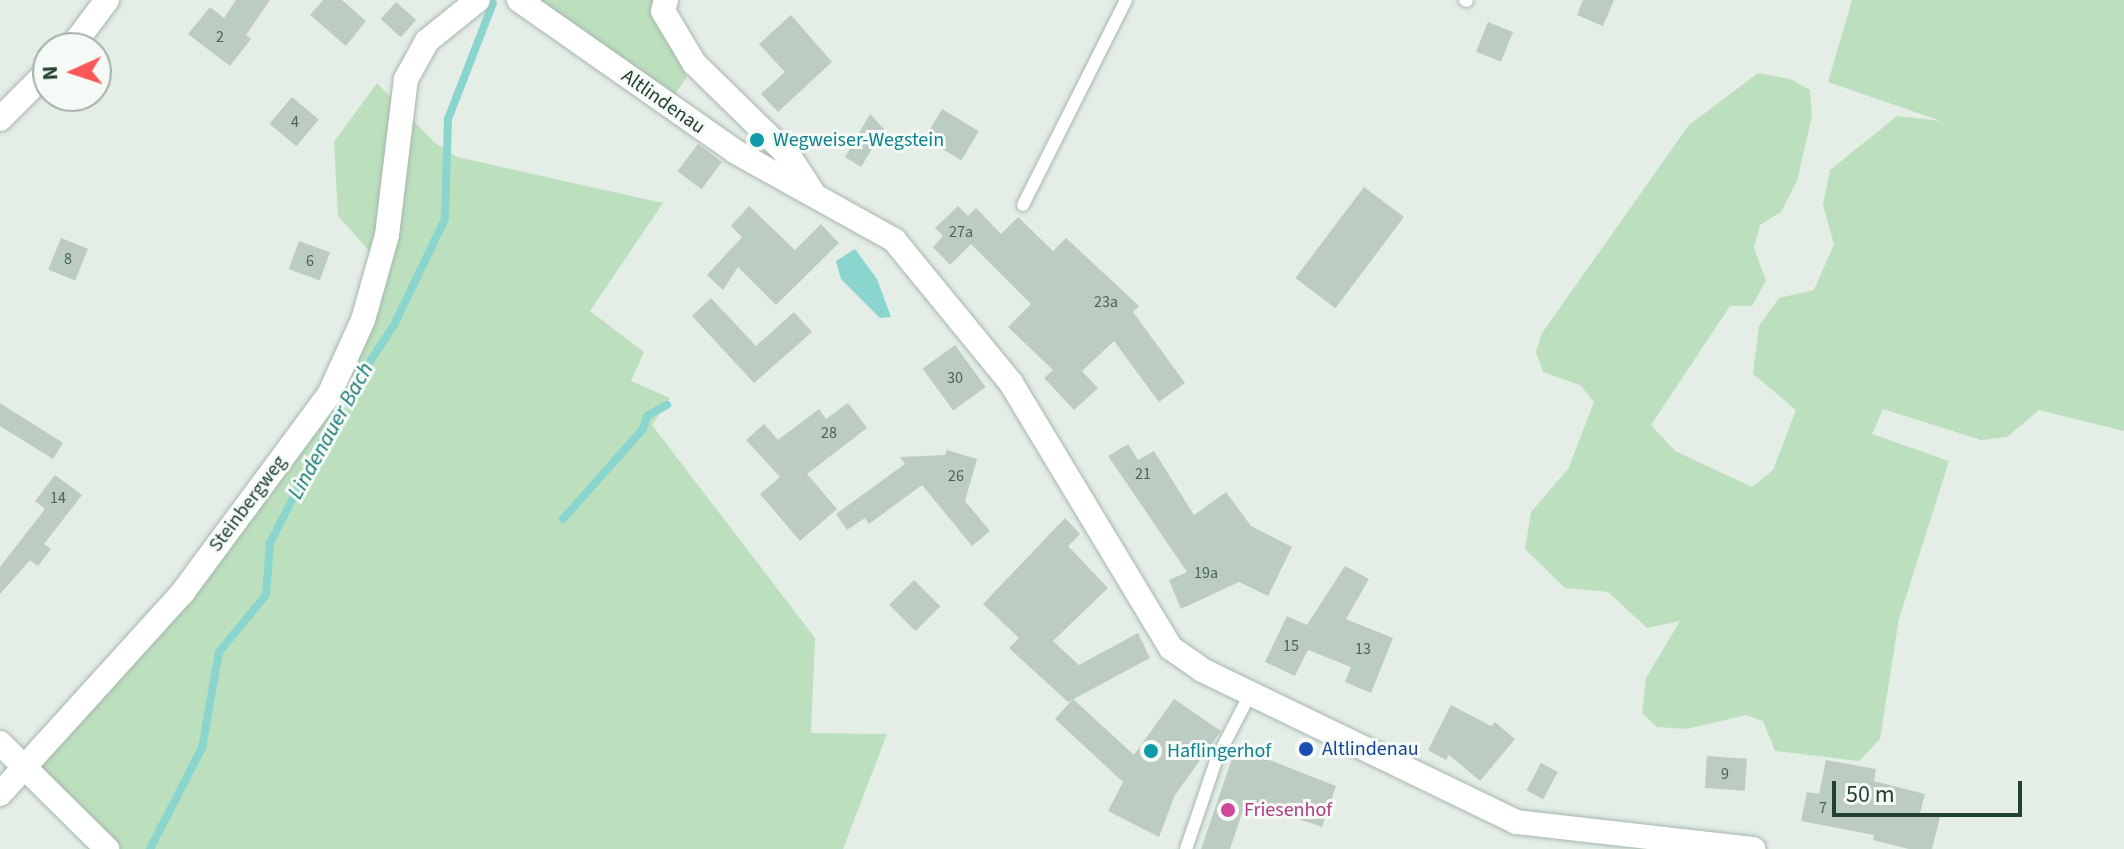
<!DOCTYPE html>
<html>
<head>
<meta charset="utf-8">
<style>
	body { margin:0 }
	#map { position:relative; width:2124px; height:849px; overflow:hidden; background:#e4eee7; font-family:"Source Sans 3",sans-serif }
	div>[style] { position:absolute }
	.green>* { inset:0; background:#bce0bd }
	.water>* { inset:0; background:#8ad6ce }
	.stream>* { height:8px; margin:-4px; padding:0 4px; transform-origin:4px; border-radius:4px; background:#8ad6ce }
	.building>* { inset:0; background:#bcccc2; transform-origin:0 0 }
	.roads { filter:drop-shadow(0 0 2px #a6b7ad) drop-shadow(0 0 2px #a6b7ad) }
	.lane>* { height:12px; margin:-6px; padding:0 6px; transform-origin:6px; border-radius:6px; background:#fff }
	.street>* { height:24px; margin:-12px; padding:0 12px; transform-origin:12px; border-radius:12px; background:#fff }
	.secondary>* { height:24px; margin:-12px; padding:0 12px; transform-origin:12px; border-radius:12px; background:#fff }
	.dots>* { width:22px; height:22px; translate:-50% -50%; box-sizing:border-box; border:4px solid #f5faf6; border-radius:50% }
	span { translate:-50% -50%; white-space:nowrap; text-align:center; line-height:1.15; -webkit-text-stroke:6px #f5faf6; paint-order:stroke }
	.number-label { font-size:16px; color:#486455 }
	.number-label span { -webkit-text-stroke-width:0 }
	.street-label { font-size:20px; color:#224131 }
	.culture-label { font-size:20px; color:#0d838f }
	.left { translate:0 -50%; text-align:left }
	.transit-label { font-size:20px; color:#164399 }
	.hotel-label { font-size:20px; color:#b23c85 }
	.water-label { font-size:22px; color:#187b73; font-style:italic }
	.north { position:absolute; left:32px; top:32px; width:80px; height:80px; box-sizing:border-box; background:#f5faf6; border:2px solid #a1b0a7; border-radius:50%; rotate:267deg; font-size:22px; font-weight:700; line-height:32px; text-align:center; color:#224131 }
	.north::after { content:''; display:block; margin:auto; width:28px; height:36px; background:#f95758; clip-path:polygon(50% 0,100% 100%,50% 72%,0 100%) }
	.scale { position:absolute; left:1832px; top:781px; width:190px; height:36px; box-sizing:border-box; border:4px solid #224131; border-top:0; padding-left:10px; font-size:24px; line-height:28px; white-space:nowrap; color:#224131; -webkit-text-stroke:6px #f5faf6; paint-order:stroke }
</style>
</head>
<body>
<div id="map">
	<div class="green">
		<div style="clip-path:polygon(535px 0,658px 0,653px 13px,687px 77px,672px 98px)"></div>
		<div style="clip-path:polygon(1852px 0,2124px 0,2124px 431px,2039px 410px,2007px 437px,1981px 440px,1883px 409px,1872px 434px,1949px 461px,1899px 619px,1880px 739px,1859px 761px,1775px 751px,1763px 721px,1746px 715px,1687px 729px,1657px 727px,1642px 713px,1646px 678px,1680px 621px,1647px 628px,1608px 592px,1565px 588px,1525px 549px,1531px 512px,1568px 469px,1594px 402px,1580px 385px,1543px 372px,1536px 352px,1542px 333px,1689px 125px,1758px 73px,1791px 79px,1810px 90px,1812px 116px,1797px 181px,1781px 212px,1760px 225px,1754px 248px,1766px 281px,1752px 306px,1730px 306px,1651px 425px,1675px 451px,1752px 487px,1773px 470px,1796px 410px,1753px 374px,1759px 326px,1779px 298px,1814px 290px,1834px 244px,1823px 205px,1830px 170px,1897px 116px,1941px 121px,1828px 82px)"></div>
		<div style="clip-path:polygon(377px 83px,434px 142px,457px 157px,663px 203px,590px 311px,644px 352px,631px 381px,670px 398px,652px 425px,815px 638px,811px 733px,887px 734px,843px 849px,87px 849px,101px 840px,28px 763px,333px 397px,382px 265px,338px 216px,334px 142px)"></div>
	</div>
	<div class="water">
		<div style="clip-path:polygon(855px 249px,877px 279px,891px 317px,880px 318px,841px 279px,836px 261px)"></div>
	</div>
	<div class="stream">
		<div style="left:563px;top:519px;width:120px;rotate:-48.4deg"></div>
		<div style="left:643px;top:429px;width:14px;rotate:-73deg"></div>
		<div style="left:647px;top:416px;width:23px;rotate:-29deg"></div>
		<div style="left:150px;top:849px;width:114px;rotate:-62.8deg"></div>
		<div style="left:202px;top:748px;width:97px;rotate:-80deg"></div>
		<div style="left:219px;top:652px;width:74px;rotate:-50.5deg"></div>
		<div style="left:266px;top:595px;width:52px;rotate:-85.6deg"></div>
		<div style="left:270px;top:543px;width:147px;rotate:-62.9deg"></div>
		<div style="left:337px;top:412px;width:104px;rotate:-56.8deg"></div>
		<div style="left:394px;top:325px;width:118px;rotate:-64.3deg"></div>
		<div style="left:445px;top:219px;width:100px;rotate:-88.3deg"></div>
		<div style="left:448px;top:119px;width:124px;rotate:-68.8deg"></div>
	</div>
	<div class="building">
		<div style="clip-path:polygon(236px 0,270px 0,246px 35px,251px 39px,230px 66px,188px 34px,210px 7px,224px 18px)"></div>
		<div style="clip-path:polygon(323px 0,342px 0,366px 21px,346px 46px,310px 15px)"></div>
		<div style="clip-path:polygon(1583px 0,1614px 0,1603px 26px,1577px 15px)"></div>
		<div style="left:396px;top:2px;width:27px;height:23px;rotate:42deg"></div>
		<div style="clip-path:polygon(791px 15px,832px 62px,778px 112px,761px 94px,785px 72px,759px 44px)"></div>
		<div style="left:1488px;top:22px;width:27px;height:32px;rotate:22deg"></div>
		<div style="left:292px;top:97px;width:35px;height:35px;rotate:40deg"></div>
		<div style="left:942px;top:109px;width:43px;height:34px;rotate:31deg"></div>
		<div style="clip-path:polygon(870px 114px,884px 129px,861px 167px,845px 157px)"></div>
		<div style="left:698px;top:144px;width:30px;height:34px;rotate:37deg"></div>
		<div style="left:1364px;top:187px;width:50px;height:114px;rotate:37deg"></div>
		<div style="clip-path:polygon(749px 206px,795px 250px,821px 224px,839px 243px,776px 305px,738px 267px,723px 290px,707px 275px,742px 237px,731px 226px)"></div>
		<div style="clip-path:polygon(958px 206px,968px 216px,976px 208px,1001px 234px,1018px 217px,1053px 251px,1066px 238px,1139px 306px,1133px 312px,1185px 383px,1159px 402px,1114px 341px,1082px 371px,1098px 388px,1074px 410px,1044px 378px,1053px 370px,1008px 327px,1031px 304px,971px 244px,950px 265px,933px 247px,943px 236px,935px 228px)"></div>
		<div style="left:61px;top:238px;width:29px;height:34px;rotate:22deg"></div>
		<div style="left:299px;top:241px;width:33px;height:30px;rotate:20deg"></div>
		<div style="clip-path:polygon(711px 298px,756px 346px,794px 312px,812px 332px,754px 383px,692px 316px)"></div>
		<div style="left:955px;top:345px;width:52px;height:40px;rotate:54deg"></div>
		<div style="clip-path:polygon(0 403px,63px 443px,53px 459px,0 426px)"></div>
		<div style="clip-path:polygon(848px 403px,867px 428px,807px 474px,837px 509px,800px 541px,760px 494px,780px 477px,746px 440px,764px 424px,778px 440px,819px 409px,826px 419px)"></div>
		<div style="clip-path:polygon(1128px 444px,1138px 460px,1154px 451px,1194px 515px,1226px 492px,1251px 526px,1292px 547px,1268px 596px,1239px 582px,1181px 609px,1169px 580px,1187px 572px,1108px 456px)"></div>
		<div style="clip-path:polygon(947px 450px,977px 459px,965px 501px,990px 531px,972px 546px,922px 485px,869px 524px,865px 518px,847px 530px,836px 514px,905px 464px,900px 457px,945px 455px)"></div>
		<div style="clip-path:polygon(55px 475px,82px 495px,44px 544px,51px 549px,38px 566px,30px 560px,0 594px,0 567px,45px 509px,35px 501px)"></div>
		<div style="clip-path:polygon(1065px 518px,1080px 534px,1068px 546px,1108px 588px,1053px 641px,1079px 665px,1138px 633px,1150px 658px,1068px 702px,1009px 648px,1019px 638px,983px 604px)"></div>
		<div style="clip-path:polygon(1345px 566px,1369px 579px,1346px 619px,1393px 638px,1371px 693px,1345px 682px,1351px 667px,1308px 650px,1295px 676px,1265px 662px,1287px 616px,1307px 625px)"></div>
		<div style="left:914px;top:580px;width:37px;height:35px;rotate:45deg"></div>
		<div style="clip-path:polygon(1073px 699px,1134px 755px,1174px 699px,1221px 731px,1175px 795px,1159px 837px,1108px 811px,1123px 782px,1055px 719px)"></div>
		<div style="clip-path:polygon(1451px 705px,1491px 726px,1495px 722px,1515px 739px,1480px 781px,1449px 755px,1446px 760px,1428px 750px)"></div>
		<div style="clip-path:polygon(1236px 747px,1336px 786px,1322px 827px,1246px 801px,1230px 849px,1201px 849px)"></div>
		<div style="left:1707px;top:756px;width:40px;height:32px;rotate:4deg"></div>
		<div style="clip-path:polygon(1826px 760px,1876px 769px,1874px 781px,1925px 794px,1920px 813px,1940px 817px,1932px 849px,1909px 849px,1873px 840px,1874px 835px,1801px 821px,1807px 792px,1819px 794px)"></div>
		<div style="left:1541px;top:763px;width:19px;height:31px;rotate:28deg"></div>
	</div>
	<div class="roads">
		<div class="lane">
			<div style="left:1465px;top:0;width:2px;rotate:27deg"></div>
			<div style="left:1023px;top:205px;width:229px;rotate:-63.3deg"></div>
			<div style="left:1186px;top:849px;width:96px;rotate:-71.2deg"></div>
			<div style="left:1217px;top:758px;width:70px;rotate:-62.7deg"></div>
		</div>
		<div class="street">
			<div style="left:666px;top:0;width:11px;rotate:105deg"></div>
			<div style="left:663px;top:11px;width:61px;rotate:59.2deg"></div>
			<div style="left:694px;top:63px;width:133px;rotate:44.4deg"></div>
			<div style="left:789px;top:156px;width:44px;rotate:57deg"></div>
			<div style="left:71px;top:48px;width:60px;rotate:-53.1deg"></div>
			<div style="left:0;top:119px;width:68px;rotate:-45deg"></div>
			<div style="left:0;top:743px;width:151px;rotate:44.7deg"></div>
			<div style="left:0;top:794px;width:273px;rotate:-47.8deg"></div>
			<div style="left:183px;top:592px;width:245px;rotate:-53.5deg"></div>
			<div style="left:329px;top:395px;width:82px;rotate:-65.6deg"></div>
			<div style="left:363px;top:320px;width:88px;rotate:-74.2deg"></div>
			<div style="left:387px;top:235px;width:157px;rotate:-83.1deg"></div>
			<div style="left:406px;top:79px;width:43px;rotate:-61.1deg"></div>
			<div style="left:427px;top:41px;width:65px;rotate:-38.8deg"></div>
		</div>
		<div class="secondary">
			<div style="left:519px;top:0;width:265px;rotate:35deg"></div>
			<div style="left:736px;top:152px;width:181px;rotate:29.1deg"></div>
			<div style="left:894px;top:240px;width:185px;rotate:50.7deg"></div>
			<div style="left:1011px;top:383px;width:310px;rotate:58.9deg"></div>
			<div style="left:1171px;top:648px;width:38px;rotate:35deg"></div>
			<div style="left:1202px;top:670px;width:349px;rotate:25.8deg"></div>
			<div style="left:1516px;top:822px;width:239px;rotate:6.5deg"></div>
		</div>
	</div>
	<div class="dots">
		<div style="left:757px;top:140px;background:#0f9aa8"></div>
		<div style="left:1306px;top:749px;background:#1a4fb4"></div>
		<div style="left:1151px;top:751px;background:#0f9aa8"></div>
		<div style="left:1228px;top:810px;background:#d1479c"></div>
	</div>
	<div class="number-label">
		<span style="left:220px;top:37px">2</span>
		<span style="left:295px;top:122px">4</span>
		<span style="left:961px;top:232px">27a</span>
		<span style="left:68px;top:259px">8</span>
		<span style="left:310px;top:261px">6</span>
		<span style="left:1106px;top:302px">23a</span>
		<span style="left:955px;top:378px">30</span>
		<span style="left:829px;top:433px">28</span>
		<span style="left:1143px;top:474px">21</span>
		<span style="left:956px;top:476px">26</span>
		<span style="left:58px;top:498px">14</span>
		<span style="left:1206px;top:573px">19a</span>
		<span style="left:1291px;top:646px">15</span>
		<span style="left:1363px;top:649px">13</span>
		<span style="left:1725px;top:774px">9</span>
		<span style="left:1823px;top:808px">7</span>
	</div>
	<div class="street-label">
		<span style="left:663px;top:102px;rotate:35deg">Altlindenau</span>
		<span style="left:248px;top:504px;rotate:-53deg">Steinbergweg</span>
	</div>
	<div class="culture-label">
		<span class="left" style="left:773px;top:140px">Wegweiser-Wegstein</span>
		<span class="left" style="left:1167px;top:751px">Haflingerhof</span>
	</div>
	<div class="transit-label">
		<span class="left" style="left:1322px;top:749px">Altlindenau</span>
	</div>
	<div class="hotel-label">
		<span class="left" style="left:1244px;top:810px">Friesenhof</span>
	</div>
	<div class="water-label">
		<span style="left:331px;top:431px;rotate:-61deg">Lindenauer Bach</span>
	</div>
	<div class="north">N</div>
	<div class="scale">50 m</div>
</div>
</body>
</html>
